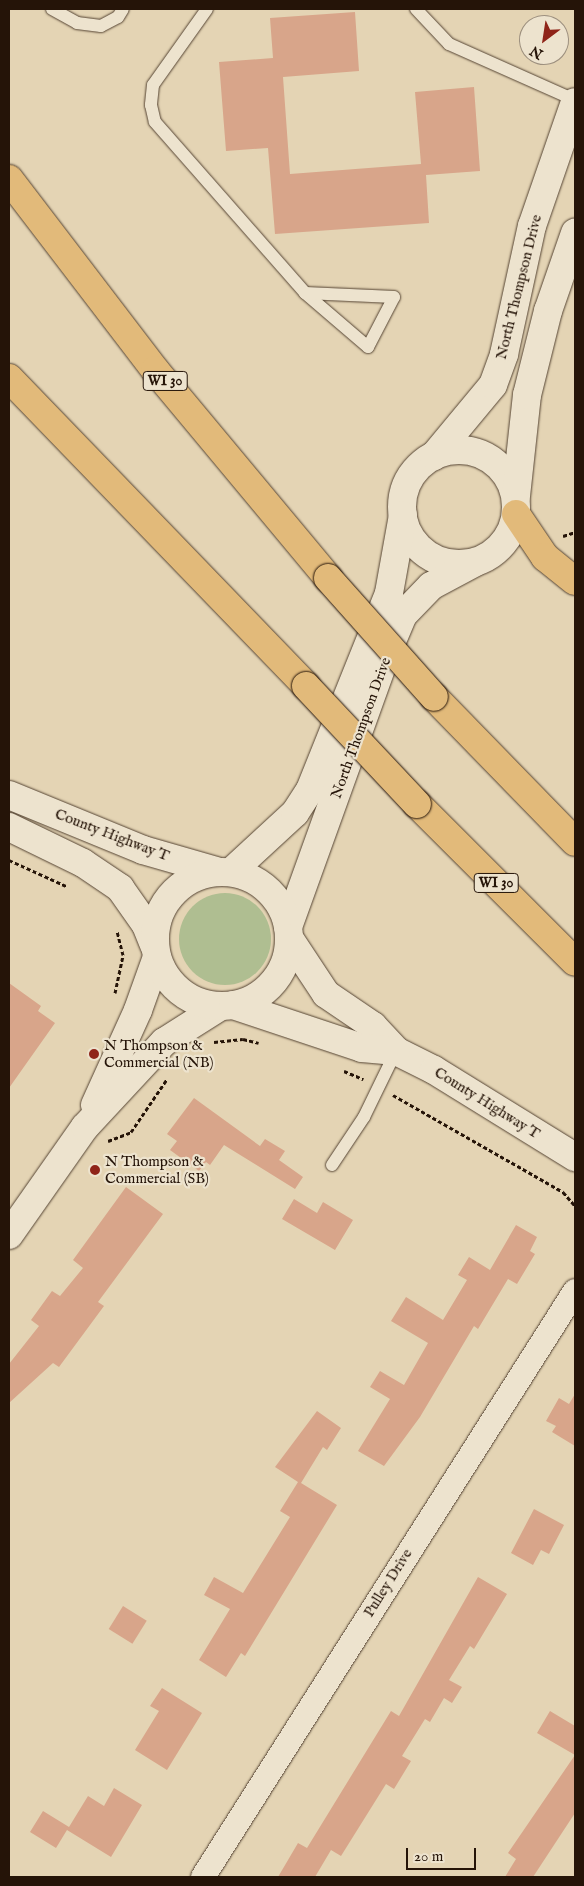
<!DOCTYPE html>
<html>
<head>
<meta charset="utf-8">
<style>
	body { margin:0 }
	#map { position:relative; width:584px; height:1886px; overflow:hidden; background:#e4d4b4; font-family:"IM FELL English",serif }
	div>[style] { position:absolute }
	.green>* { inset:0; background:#afbe91 }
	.round { border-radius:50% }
	.building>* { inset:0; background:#d8a58a; transform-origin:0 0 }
	.path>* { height:3px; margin-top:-1.5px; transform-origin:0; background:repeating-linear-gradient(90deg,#251408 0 4px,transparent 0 6.5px) }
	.roads { filter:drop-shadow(0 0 1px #543) drop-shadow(0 0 1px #543) }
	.service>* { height:12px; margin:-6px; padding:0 6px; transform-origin:6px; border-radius:6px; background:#ede3ce }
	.minor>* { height:24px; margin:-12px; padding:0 12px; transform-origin:12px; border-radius:12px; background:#ede3ce }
	.tertiary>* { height:28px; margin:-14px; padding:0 14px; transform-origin:14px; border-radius:14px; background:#ede3ce }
	.tertiary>.ring { margin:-14px; padding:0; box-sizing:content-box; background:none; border:28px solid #ede3ce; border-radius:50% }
	.secondary>* { height:28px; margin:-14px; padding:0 14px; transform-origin:14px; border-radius:14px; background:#ede3ce }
	.secondary>.ring { margin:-14px; padding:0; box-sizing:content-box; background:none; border:28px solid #ede3ce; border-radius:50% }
	.motorway>* { height:28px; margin:-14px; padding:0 14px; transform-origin:14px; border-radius:14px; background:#e2ba7a }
	.bridges { filter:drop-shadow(0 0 1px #251408) drop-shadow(0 0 1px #251408) }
	.motorway-bridge>* { height:28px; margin:-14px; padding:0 14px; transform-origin:14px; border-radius:14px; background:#e2ba7a }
	.dots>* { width:14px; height:14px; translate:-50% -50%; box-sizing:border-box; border:2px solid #ede3ce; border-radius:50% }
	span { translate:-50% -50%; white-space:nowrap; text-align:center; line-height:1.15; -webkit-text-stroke:4.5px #ede3ce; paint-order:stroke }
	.shield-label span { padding:1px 4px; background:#ede3ce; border:1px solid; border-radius:4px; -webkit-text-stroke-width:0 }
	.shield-label { font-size:14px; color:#251408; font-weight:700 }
	.street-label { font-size:15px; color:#251408 }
	.poi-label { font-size:15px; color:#251408 }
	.left { translate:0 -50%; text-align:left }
	.frame { position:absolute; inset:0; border:10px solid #251408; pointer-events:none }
	.north { position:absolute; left:519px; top:15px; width:50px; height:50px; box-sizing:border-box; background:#ede3ce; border:1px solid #9d907f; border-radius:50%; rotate:211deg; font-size:14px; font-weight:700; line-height:20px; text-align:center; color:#251408 }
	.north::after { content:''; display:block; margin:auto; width:18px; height:22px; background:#8f2418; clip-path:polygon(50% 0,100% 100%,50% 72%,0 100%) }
	.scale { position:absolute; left:406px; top:1848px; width:70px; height:22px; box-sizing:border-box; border:2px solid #251408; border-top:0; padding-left:6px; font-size:15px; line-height:18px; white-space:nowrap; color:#251408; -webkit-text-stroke:4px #ede3ce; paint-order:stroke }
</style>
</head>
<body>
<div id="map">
	<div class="green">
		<div class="round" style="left:179px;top:893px;width:92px;height:92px"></div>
	</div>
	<div class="building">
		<div style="clip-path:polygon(355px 12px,359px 71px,283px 77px,290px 174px,421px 164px,415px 92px,474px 87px,480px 171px,426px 175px,429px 223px,275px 234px,268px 148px,226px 151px,219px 62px,273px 58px,270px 18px)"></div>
		<div style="clip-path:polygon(9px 983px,41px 1006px,38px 1011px,55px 1023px,9px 1088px)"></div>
		<div style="clip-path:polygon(194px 1098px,260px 1146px,265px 1139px,285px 1151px,279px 1160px,303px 1177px,295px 1189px,224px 1145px,210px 1165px,206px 1162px,199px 1171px,170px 1150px,177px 1141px,167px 1134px)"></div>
		<div style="clip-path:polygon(126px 1187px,163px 1214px,98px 1302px,104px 1306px,59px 1367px,53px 1363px,9px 1403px,9px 1364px,39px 1326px,31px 1320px,52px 1291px,60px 1296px,83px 1268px,73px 1260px)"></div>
		<div style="clip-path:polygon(294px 1199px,317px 1213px,323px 1202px,353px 1220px,335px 1250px,282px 1219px)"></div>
		<div style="clip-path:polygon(516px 1225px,537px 1237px,530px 1251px,535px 1254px,517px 1284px,508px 1279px,478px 1329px,474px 1326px,420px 1417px,384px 1466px,358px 1451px,390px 1399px,370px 1387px,380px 1371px,404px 1385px,428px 1343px,391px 1321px,406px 1297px,443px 1320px,467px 1280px,458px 1275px,469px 1257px,490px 1270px)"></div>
		<div style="clip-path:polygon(575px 1394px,575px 1446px,552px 1432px,556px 1426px,546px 1421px,559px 1398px,569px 1404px)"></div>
		<div style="clip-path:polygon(317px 1411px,341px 1428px,327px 1450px,323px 1447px,301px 1483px,337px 1505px,245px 1656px,241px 1653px,226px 1677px,199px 1660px,230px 1609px,204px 1595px,214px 1577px,243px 1593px,290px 1517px,280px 1511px,298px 1482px,275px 1467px)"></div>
		<div style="clip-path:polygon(534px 1509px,564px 1525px,549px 1554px,541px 1550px,533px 1565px,511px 1553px)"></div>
		<div style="clip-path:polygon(478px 1577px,507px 1594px,474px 1649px,470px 1646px,449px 1680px,462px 1687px,452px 1703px,444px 1698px,430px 1722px,425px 1719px,402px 1756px,411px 1761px,394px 1789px,386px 1784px,341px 1856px,331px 1850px,315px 1877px,278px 1877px,298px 1843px,307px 1848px,391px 1711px,399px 1716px)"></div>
		<div style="left:123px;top:1606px;width:28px;height:27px;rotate:32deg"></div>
		<div style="clip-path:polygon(162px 1688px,202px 1713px,167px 1770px,135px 1750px,159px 1711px,150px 1706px)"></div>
		<div style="clip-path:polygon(550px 1711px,575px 1726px,575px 1813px,533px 1877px,505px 1877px,516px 1859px,508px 1853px,575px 1755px,537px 1733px)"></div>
		<div style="clip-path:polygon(114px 1788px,142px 1805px,111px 1857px,67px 1830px,56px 1848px,30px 1832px,43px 1811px,69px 1827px,88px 1796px,104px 1806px)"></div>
	</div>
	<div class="path">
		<div style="left:563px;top:536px;width:13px;rotate:-18deg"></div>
		<div style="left:9px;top:860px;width:63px;rotate:24.5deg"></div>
		<div style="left:115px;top:993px;width:39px;rotate:-78deg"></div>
		<div style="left:123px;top:955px;width:25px;rotate:-104deg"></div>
		<div style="left:214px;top:1042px;width:29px;rotate:-6deg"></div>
		<div style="left:243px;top:1039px;width:16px;rotate:14deg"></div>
		<div style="left:344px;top:1071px;width:21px;rotate:23deg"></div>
		<div style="left:393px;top:1095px;width:196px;rotate:29.7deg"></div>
		<div style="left:563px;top:1192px;width:18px;rotate:49deg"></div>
		<div style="left:108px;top:1141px;width:25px;rotate:-21deg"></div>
		<div style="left:131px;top:1132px;width:64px;rotate:-55.8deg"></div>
	</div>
	<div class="roads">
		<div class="service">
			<div style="left:52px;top:9px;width:29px;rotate:29deg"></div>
			<div style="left:77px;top:23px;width:24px;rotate:7deg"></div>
			<div style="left:101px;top:26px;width:19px;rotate:-28deg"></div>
			<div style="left:118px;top:17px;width:9px;rotate:-58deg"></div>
			<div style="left:207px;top:9px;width:93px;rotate:125.4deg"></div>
			<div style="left:153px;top:85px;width:20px;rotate:96deg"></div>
			<div style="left:151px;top:105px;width:17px;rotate:77deg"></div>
			<div style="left:155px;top:122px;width:227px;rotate:48.7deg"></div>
			<div style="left:305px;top:293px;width:83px;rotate:40.6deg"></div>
			<div style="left:368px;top:347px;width:56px;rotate:-62.5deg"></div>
			<div style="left:394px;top:297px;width:89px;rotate:-177.4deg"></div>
			<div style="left:416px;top:9px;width:48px;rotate:46.7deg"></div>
			<div style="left:449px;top:44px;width:138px;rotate:24deg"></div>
			<div style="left:332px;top:1165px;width:58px;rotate:-56.3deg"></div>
			<div style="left:364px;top:1117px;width:73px;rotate:-64.1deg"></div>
		</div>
		<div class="minor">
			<div style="left:203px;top:1877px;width:694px;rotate:-57.59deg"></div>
		</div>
		<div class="tertiary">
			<div class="ring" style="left:402px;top:450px;width:86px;height:86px"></div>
			<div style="left:434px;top:456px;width:92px;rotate:-50.3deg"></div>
			<div style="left:493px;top:385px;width:33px;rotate:-70deg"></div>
			<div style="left:504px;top:354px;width:131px;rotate:-77.7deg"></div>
			<div style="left:532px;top:226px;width:131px;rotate:-70.9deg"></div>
			<div style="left:516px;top:496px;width:102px;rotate:-83.8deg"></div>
			<div style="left:527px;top:395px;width:87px;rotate:-76deg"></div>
			<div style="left:548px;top:311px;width:83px;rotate:-70.9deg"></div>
			<div style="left:231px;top:872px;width:87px;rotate:-42.7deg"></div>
			<div style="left:295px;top:813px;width:27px;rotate:-57deg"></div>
			<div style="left:310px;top:790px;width:212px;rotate:-68.1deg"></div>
			<div style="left:389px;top:593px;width:79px;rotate:-79.8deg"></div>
			<div style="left:288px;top:927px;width:284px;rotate:-70.2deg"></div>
			<div style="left:384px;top:660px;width:49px;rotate:-67.1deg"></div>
			<div style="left:403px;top:615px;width:40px;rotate:-46deg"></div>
			<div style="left:431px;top:586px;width:51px;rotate:-28.1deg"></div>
			<div style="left:95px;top:1105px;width:104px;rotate:-65.6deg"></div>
			<div style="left:138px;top:1010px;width:56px;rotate:-70.3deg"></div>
			<div style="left:9px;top:1235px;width:132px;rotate:-54.9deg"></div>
			<div style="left:85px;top:1127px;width:116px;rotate:-47.1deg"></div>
			<div style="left:164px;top:1042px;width:67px;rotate:-32.3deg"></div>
		</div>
		<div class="secondary">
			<div style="left:9px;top:795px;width:145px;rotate:22.3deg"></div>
			<div style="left:143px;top:850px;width:76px;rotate:16deg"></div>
			<div style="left:9px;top:827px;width:82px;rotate:25.9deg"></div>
			<div style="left:83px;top:863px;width:45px;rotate:34deg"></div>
			<div style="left:120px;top:888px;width:45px;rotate:54.9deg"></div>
			<div style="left:146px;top:925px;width:22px;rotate:68deg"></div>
			<div class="ring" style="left:155px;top:872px;width:106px;height:106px"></div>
			<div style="left:289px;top:938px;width:67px;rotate:56.5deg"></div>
			<div style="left:326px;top:994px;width:57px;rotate:34.2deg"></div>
			<div style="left:373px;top:1026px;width:34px;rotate:47deg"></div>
			<div style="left:396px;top:1051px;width:42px;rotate:26.6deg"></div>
			<div style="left:434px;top:1070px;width:166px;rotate:31.7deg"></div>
			<div style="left:233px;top:1005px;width:136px;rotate:18.4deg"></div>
			<div style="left:362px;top:1048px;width:34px;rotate:5deg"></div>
		</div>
		<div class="motorway">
			<div style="left:9px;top:179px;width:240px;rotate:52.6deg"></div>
			<div style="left:155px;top:370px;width:271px;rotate:50.2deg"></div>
			<div style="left:9px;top:378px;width:428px;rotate:46deg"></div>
			<div style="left:516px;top:514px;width:52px;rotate:56deg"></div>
			<div style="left:545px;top:557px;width:38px;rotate:39deg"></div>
			<div style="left:434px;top:697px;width:202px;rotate:45.8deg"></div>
			<div style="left:417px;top:804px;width:223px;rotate:45deg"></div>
		</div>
	</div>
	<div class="bridges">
		<div class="motorway-bridge">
			<div style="left:328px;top:578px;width:159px;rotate:48.3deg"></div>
			<div style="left:306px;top:686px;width:162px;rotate:46.8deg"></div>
		</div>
	</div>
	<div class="dots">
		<div style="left:94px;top:1054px;background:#8f2418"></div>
		<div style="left:95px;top:1170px;background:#8f2418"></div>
	</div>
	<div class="shield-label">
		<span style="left:165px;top:381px">WI 30</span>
		<span style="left:496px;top:883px">WI 30</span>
	</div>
	<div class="street-label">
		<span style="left:519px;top:287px;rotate:-76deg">North Thompson Drive</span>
		<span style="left:361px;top:728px;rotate:-70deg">North Thompson Drive</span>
		<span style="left:112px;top:835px;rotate:21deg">County Highway T</span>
		<span style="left:487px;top:1103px;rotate:32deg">County Highway T</span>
		<span style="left:388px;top:1583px;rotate:-58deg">Pulley Drive</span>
	</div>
	<div class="poi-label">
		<span class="left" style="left:104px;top:1054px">N Thompson &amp;<br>Commercial (NB)</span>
		<span class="left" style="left:105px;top:1170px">N Thompson &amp;<br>Commercial (SB)</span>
	</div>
	<div class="frame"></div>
	<div class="north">N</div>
	<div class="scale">20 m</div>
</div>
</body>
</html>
